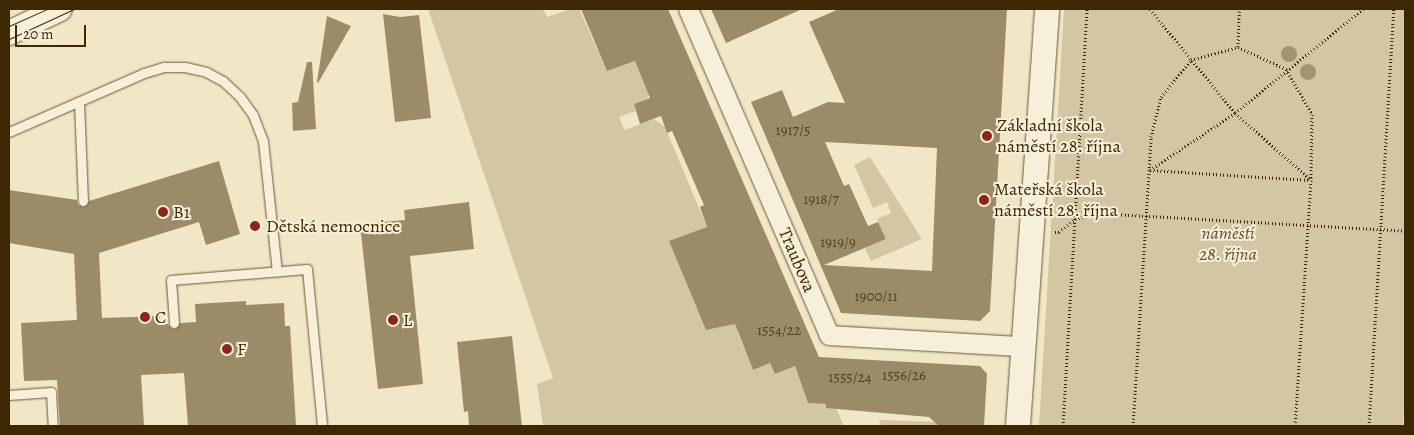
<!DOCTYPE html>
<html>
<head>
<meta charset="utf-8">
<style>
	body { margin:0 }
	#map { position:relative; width:1414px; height:435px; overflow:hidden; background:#f1e7c6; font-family:Alegreya,serif }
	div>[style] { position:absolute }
	.green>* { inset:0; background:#d3c6a5 }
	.building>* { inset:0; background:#9b8b68 }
	.path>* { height:3px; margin-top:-1.5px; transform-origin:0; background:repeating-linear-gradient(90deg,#3e2703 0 1px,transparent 0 3.5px) }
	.roads { filter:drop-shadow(0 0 1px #6b5734) drop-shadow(0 0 1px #6b5734) }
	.service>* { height:9px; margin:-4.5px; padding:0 4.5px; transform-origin:4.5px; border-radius:4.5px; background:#f6efda }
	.minor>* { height:19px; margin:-9.5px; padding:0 9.5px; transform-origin:9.5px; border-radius:9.5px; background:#f6efda }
	.tertiary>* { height:24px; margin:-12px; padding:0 12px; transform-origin:12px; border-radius:12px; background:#f6efda }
	.tram>* { height:1px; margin:-0.5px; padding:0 0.5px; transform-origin:0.5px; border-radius:0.5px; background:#3e2703 }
	.trees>* { width:16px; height:16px; margin:-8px; border-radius:50%; background:#a39371 }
	.dots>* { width:14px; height:14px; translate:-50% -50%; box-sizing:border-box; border:2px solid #f6efda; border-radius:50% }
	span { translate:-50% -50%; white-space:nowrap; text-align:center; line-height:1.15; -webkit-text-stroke:4px #f6efda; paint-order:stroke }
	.number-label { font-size:15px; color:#55401c }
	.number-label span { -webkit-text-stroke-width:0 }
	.poi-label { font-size:18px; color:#3e2703 }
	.left { translate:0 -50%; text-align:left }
	.park-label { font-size:18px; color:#634f2c; font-style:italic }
	.street-label { font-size:18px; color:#3e2703 }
	.frame { position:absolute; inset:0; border:10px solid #3e2703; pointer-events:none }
	.scale { position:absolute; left:15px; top:25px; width:71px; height:22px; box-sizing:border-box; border:2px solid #3e2703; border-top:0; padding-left:6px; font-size:15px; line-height:18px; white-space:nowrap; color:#3e2703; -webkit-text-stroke:4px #f6efda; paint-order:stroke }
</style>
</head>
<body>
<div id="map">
	<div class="green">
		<div style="clip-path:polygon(428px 9px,543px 9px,547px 17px,570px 9px,579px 9px,607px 71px,635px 61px,649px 95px,647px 99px,634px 104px,636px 111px,619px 117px,624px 130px,654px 119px,665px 127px,707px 227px,670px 242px,706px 330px,725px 326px,710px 289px,754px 324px,737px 331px,753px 370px,770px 363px,775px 374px,795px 366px,808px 403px,826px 404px,836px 408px,844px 426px,543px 426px,537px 384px,553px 378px)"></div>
		<div style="clip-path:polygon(1064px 9px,1405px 9px,1405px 386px,1403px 426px,1039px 426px)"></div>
		<div style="clip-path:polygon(870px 157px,922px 239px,871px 261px,865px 248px,886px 239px,877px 219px,891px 213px,887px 202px,873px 208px,854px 165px)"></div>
		<div style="clip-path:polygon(879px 420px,942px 422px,942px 426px,881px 426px)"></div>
	</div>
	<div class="building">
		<div style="clip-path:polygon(581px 9px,668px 9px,819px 357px,980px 366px,987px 374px,984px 426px,939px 426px,929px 417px,826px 408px,826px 404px,808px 403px,795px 366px,775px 374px,770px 363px,753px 370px,735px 324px,706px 330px,669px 241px,707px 227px,700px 207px,704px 205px,672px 131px,667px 133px,661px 116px,640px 124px,634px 104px,650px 98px,635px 61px,607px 71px)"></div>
		<div style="clip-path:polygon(711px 9px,802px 9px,726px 43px)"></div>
		<div style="clip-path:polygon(evenodd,839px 9px,1007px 9px,990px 311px,980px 321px,841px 313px,751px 102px,782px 90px,793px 117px,828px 102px,845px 103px,809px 22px,839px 9px,825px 142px,937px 148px,932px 271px,824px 265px,886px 239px,878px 222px,868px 226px,849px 184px,844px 186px,825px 142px)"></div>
		<div style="clip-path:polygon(383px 14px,400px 17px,419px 15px,431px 118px,395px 122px)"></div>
		<div style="clip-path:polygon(327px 16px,351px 26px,318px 83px,317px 82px)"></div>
		<div style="clip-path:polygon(307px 62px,312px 62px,316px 129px,293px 131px,292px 103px,298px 102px)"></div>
		<div style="clip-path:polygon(219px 161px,240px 234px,206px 245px,199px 222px,99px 253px,102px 318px,160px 316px,160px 324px,168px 324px,171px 328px,175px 329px,180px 323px,196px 322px,195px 304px,246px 301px,246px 305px,284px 303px,285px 326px,290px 326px,296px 426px,188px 426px,184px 373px,141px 375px,144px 426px,60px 426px,57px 380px,24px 381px,21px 323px,77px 320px,74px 254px,9px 243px,9px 190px,77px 200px,78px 205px,84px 207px,89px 201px)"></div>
		<div style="clip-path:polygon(469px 202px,474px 249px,410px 256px,423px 384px,378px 389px,360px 224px,405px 220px,404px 210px)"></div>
		<div style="clip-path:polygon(512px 336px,522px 426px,469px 426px,468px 411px,464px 412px,457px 342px)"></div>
	</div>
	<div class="path">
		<div style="left:1150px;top:9px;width:134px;rotate:50.7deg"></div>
		<div style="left:1235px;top:113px;width:101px;rotate:41.4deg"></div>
		<div style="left:1238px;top:47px;width:38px;rotate:-88deg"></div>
		<div style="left:1150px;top:170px;width:102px;rotate:-33.8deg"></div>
		<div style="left:1235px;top:113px;width:165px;rotate:-39.1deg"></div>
		<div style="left:1150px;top:170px;width:161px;rotate:3.6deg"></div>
		<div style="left:1055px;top:232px;width:4px"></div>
		<div style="left:1059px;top:232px;width:21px;rotate:-39deg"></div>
		<div style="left:1075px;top:219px;width:23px;rotate:-15deg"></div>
		<div style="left:1097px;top:213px;width:309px;rotate:3.3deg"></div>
		<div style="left:1063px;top:426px;width:418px;rotate:-86.7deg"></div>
		<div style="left:1133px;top:426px;width:290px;rotate:-86.4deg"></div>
		<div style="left:1151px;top:137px;width:41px;rotate:-76deg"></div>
		<div style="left:1161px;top:97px;width:48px;rotate:-51deg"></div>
		<div style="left:1191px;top:60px;width:49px;rotate:-15.5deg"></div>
		<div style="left:1238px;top:47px;width:53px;rotate:24.6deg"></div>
		<div style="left:1286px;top:69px;width:52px;rotate:60deg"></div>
		<div style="left:1312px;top:114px;width:66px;rotate:90.9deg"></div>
		<div style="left:1311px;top:180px;width:247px;rotate:93.7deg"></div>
		<div style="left:1369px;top:426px;width:418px;rotate:-86.6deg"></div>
	</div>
	<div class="roads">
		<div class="service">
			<div style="left:79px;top:102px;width:99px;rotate:87.7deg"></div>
			<div style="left:9px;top:132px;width:147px;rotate:-23.6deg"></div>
			<div style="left:144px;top:73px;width:21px;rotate:-17deg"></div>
			<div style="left:164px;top:67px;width:21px"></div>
			<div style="left:185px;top:67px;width:22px;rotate:13deg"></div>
			<div style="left:206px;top:72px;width:19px;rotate:28deg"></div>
			<div style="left:223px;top:81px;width:23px;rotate:43deg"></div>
			<div style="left:240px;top:97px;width:22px;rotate:54deg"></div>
			<div style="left:253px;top:115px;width:28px;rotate:69deg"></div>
			<div style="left:263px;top:141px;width:131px;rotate:83.9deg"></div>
			<div style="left:174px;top:323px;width:43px;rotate:-94deg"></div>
			<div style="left:171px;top:280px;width:136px;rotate:-4.6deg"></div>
			<div style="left:307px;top:269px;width:158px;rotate:84.5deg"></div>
			<div style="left:9px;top:395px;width:42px;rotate:-4.1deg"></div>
			<div style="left:51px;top:392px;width:34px;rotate:87deg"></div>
		</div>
		<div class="minor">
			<div style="left:688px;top:9px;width:355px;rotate:66.6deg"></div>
			<div style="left:829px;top:335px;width:193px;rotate:3.3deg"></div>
		</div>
		<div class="tertiary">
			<div style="left:9px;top:33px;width:56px;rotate:-25.2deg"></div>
			<div style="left:1018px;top:426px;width:418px;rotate:-86deg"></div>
		</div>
	</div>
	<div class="tram">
		<div style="left:9px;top:26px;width:42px;rotate:-24.1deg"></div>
		<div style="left:9px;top:39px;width:72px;rotate:-24.8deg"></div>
	</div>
	<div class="trees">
		<div style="left:1289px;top:54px"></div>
		<div style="left:1308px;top:72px"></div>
	</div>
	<div class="dots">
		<div style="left:987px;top:136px;background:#8f2418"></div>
		<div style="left:984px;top:200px;background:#8f2418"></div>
		<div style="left:163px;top:212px;background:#8f2418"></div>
		<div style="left:255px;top:226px;background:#8f2418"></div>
		<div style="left:145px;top:317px;background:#8f2418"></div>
		<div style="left:393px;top:320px;background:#8f2418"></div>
		<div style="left:227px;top:349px;background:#8f2418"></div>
	</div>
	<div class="number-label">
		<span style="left:793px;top:131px">1917/5</span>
		<span style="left:821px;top:200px">1918/7</span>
		<span style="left:838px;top:243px">1919/9</span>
		<span style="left:876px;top:297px">1900/11</span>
		<span style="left:779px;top:331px">1554/22</span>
		<span style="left:904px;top:376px">1556/26</span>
		<span style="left:850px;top:378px">1555/24</span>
	</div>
	<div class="poi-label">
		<span class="left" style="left:997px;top:136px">Základní škola<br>náměstí 28. října</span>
		<span class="left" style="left:994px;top:200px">Mateřská škola<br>náměstí 28. října</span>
		<span class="left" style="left:173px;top:212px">B1</span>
		<span class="left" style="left:266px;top:226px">Dětská nemocnice</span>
		<span class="left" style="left:155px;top:317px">C</span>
		<span class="left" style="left:403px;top:320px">L</span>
		<span class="left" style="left:237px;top:349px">F</span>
	</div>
	<div class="park-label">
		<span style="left:1228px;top:244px">náměstí<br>28. října</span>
	</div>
	<div class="street-label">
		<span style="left:797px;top:260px;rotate:67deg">Traubova</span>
	</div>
	<div class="frame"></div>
	<div class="scale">20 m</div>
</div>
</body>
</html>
